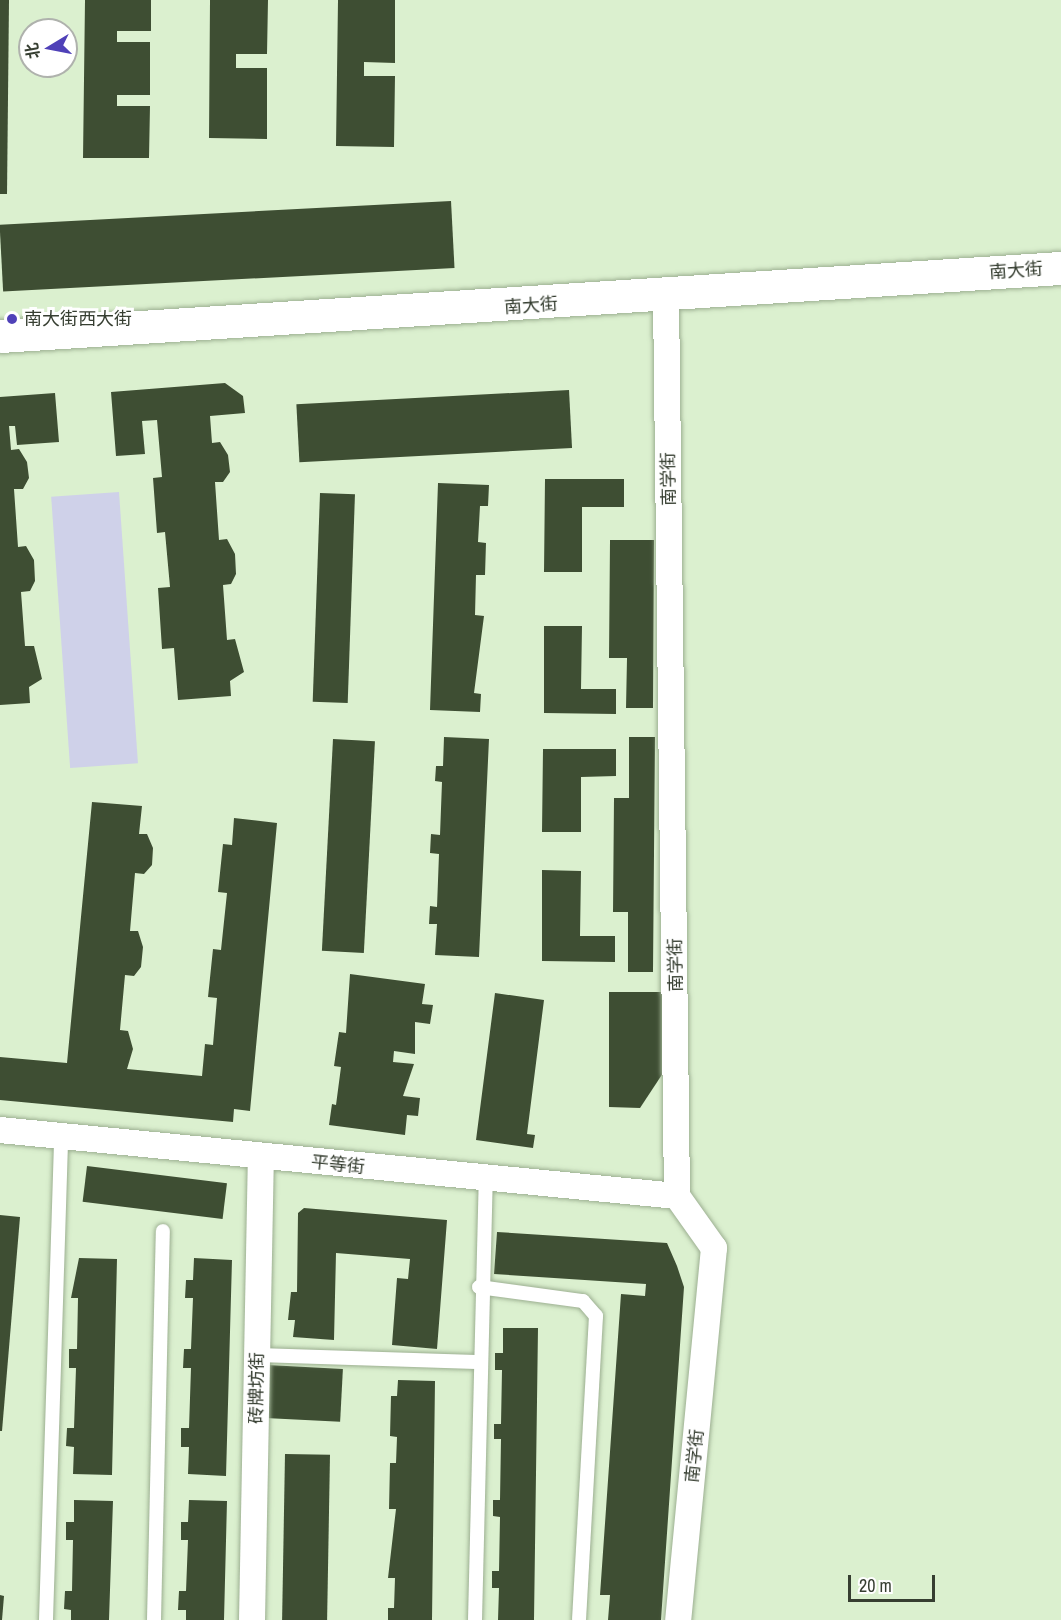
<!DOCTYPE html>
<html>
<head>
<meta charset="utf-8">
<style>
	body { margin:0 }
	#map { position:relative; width:1061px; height:1620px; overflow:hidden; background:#dbf0cf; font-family:"Archivo Narrow","Noto Sans SC",sans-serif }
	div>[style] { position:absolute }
	.green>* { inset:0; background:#cfd1e9; transform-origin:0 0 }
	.building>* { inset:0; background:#3e4e33; transform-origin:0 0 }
	.roads { filter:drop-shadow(0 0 2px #9caf91) drop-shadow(0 0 2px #9caf91) }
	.lane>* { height:14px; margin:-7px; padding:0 7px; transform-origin:7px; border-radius:7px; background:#fff }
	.street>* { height:26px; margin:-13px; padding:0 13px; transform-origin:13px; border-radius:13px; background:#fff }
	.secondary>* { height:33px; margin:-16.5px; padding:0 16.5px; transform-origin:16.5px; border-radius:16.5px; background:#fff }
	.dots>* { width:16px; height:16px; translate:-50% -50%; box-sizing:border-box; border:3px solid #fff; border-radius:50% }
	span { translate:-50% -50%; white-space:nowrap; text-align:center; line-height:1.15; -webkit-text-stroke:6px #fff; paint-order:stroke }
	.street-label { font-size:18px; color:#363e31 }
	.poi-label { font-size:18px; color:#363e31 }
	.left { translate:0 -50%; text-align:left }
	.north { position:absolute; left:18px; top:18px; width:60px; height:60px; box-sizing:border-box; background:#fff; border:2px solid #afb2ad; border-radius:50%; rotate:260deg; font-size:16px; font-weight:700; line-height:24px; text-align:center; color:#363e31 }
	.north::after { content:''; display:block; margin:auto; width:21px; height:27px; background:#4f41b8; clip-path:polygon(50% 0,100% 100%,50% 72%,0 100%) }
	.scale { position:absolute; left:848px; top:1575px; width:87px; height:27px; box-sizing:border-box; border:3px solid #363e31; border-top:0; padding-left:8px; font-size:18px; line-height:21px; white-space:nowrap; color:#363e31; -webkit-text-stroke:4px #fff; paint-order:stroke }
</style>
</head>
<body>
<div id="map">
	<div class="green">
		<div style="left:119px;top:492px;width:272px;height:68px;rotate:86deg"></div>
	</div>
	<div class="building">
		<div style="clip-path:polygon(0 0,9px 0,7px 194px,0 194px)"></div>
		<div style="clip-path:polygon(85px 0,151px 0,151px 31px,117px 31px,117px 42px,150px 42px,150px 95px,117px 95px,117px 106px,150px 106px,149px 158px,83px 158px)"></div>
		<div style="clip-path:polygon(210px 0,268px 0,267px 54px,236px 54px,236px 68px,267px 68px,267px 139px,209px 138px)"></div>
		<div style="clip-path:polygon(338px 0,395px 0,395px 63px,364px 62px,364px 76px,395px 76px,394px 147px,336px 146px)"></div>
		<div style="left:451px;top:201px;width:67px;height:452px;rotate:87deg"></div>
		<div style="clip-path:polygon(225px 383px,243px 396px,245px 413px,210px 416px,212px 443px,220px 442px,228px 455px,230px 472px,223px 482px,215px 482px,219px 540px,227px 539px,235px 554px,236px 574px,231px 584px,223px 585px,227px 640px,235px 639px,244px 672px,230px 681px,231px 696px,178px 700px,174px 648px,162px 649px,158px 588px,170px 587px,165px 532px,157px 533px,153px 478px,162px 477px,157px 420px,142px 421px,145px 454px,116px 456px,111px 392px)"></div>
		<div style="left:569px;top:390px;width:58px;height:273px;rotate:87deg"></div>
		<div style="clip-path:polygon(55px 393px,59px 442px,17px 445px,15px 426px,9px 426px,11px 450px,19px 449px,27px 462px,29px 478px,23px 489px,14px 489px,18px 547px,26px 546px,34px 560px,35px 581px,30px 591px,21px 592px,25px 646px,34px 646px,42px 679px,29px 687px,30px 703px,0 705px,0 397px)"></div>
		<div style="clip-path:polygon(545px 479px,624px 479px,624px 507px,582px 507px,582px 572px,544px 572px)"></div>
		<div style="clip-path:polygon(438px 483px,489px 485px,488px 506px,480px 506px,478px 542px,486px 543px,485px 575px,476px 575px,475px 615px,484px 616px,474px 693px,481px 694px,480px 712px,430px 710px)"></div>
		<div style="left:320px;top:493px;width:35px;height:209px;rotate:2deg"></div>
		<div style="clip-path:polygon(610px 540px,654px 540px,653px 708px,626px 708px,627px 658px,609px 658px)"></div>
		<div style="clip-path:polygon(544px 626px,582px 626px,581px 689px,616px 689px,616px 714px,544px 713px)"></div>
		<div style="clip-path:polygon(444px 737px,489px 739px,479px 957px,435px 955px,437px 924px,429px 924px,430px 906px,437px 907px,439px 854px,430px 853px,431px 834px,440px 835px,442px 782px,435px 781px,436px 766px,443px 766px)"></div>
		<div style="clip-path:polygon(629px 737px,655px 737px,653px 972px,628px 972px,628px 912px,613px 912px,614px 798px,629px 798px)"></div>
		<div style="left:333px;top:739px;width:42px;height:212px;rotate:3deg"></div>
		<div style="clip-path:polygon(543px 749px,616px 749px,616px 776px,581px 777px,581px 832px,542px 832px)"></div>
		<div style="clip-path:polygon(92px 802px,142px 806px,139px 834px,147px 834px,153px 848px,152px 865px,144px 874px,135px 873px,130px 931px,138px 931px,143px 947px,141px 967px,134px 976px,125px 975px,120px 1030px,128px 1031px,133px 1049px,127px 1069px,202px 1076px,205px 1044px,213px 1045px,217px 998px,208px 997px,213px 949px,221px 950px,227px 893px,218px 892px,223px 844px,232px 845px,234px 818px,277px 823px,250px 1111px,234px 1109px,233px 1122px,0 1100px,0 1057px,67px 1063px)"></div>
		<div style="clip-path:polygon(542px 870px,581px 871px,580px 936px,615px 936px,615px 962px,542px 961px)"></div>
		<div style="clip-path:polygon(350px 974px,425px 984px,422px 1004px,433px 1005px,430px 1024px,415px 1022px,415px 1054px,394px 1051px,393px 1062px,414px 1064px,403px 1096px,420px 1098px,418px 1116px,407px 1115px,405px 1135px,329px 1125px,332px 1104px,336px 1105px,341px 1067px,334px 1066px,339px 1032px,346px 1033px)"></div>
		<div style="clip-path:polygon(609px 992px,670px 992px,669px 1064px,640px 1108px,609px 1107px)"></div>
		<div style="clip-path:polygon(495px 993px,544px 1000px,527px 1134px,535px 1135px,533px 1148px,476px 1140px)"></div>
		<div style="left:87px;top:1166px;width:141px;height:36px;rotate:7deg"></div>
		<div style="clip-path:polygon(304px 1208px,447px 1220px,437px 1349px,392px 1345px,397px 1278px,408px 1279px,410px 1259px,336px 1253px,334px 1340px,293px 1337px,295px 1320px,288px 1320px,291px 1292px,297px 1292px,298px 1213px)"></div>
		<div style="clip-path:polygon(0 1215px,20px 1217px,2px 1431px,0 1431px)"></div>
		<div style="clip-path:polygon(497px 1232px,667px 1243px,677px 1266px,684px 1287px,661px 1620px,608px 1620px,610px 1595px,600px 1595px,621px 1294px,645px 1296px,646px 1284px,494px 1274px)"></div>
		<div style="clip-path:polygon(79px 1258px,117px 1259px,112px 1475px,73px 1474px,74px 1447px,66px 1446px,67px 1428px,74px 1428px,76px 1368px,69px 1368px,69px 1349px,77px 1349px,78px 1298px,71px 1298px)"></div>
		<div style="clip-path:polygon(194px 1258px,232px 1260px,226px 1476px,188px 1474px,189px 1447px,181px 1447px,181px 1428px,189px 1428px,191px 1368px,183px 1368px,184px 1349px,191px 1349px,193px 1298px,185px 1298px,186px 1280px,193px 1280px)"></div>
		<div style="clip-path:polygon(503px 1328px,538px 1328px,534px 1620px,498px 1620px,499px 1588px,492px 1588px,492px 1571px,499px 1571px,500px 1517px,493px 1516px,493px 1500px,500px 1500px,501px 1439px,494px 1439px,494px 1424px,501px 1424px,502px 1370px,495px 1370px,495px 1353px,503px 1353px)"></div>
		<div style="left:268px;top:1365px;width:75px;height:53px;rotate:3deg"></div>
		<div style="clip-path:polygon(398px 1380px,435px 1381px,432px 1620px,388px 1620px,388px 1608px,394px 1608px,395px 1578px,388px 1578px,396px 1509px,389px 1509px,390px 1463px,396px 1463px,397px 1437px,390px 1436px,391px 1396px,397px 1396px)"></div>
		<div style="left:285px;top:1454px;width:45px;height:166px;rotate:1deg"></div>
		<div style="clip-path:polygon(74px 1500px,113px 1501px,109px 1620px,71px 1620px,71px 1610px,64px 1609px,65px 1591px,72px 1591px,73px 1540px,66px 1540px,66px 1522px,74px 1522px)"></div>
		<div style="clip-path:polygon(189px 1500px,227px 1501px,224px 1620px,186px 1620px,186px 1610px,178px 1610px,179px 1591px,186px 1591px,188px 1540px,181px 1540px,181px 1522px,188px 1522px)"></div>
		<div style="clip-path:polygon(0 1595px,4px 1596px,2px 1620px,0 1620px)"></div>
	</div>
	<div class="roads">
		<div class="lane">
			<div style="left:479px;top:1287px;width:105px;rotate:7.7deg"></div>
			<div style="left:583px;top:1301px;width:20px;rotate:49deg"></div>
			<div style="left:596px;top:1316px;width:304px;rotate:93.2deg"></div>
			<div style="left:257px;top:1355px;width:220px;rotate:1.8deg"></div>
			<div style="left:46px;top:1620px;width:484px;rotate:-88.2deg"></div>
			<div style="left:154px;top:1620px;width:389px;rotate:-88.7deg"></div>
			<div style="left:475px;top:1620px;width:439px;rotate:-88.6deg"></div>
		</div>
		<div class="street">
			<div style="left:666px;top:297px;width:899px;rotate:89.3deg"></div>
			<div style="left:677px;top:1196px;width:64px;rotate:54.6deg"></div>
			<div style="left:714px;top:1248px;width:374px;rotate:95.5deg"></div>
			<div style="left:0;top:1130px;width:680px;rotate:5.57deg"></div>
			<div style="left:252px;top:1620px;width:463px;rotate:-88.9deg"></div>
		</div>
		<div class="secondary">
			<div style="left:0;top:336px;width:1063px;rotate:-3.67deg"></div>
		</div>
	</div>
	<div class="dots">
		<div style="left:12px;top:319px;background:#4f41b8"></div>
	</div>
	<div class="street-label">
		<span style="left:1016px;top:271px;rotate:-4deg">南大街</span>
		<span style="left:531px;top:306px;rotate:-4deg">南大街</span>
		<span style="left:669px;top:479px;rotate:-91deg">南学街</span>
		<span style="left:676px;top:965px;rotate:-91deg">南学街</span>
		<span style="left:338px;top:1165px;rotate:6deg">平等街</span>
		<span style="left:257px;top:1388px;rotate:-89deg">砖牌坊街</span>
		<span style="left:695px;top:1456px;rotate:-84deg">南学街</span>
	</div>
	<div class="poi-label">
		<span class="left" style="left:24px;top:319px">南大街西大街</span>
	</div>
	<div class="north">北</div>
	<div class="scale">20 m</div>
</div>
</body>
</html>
